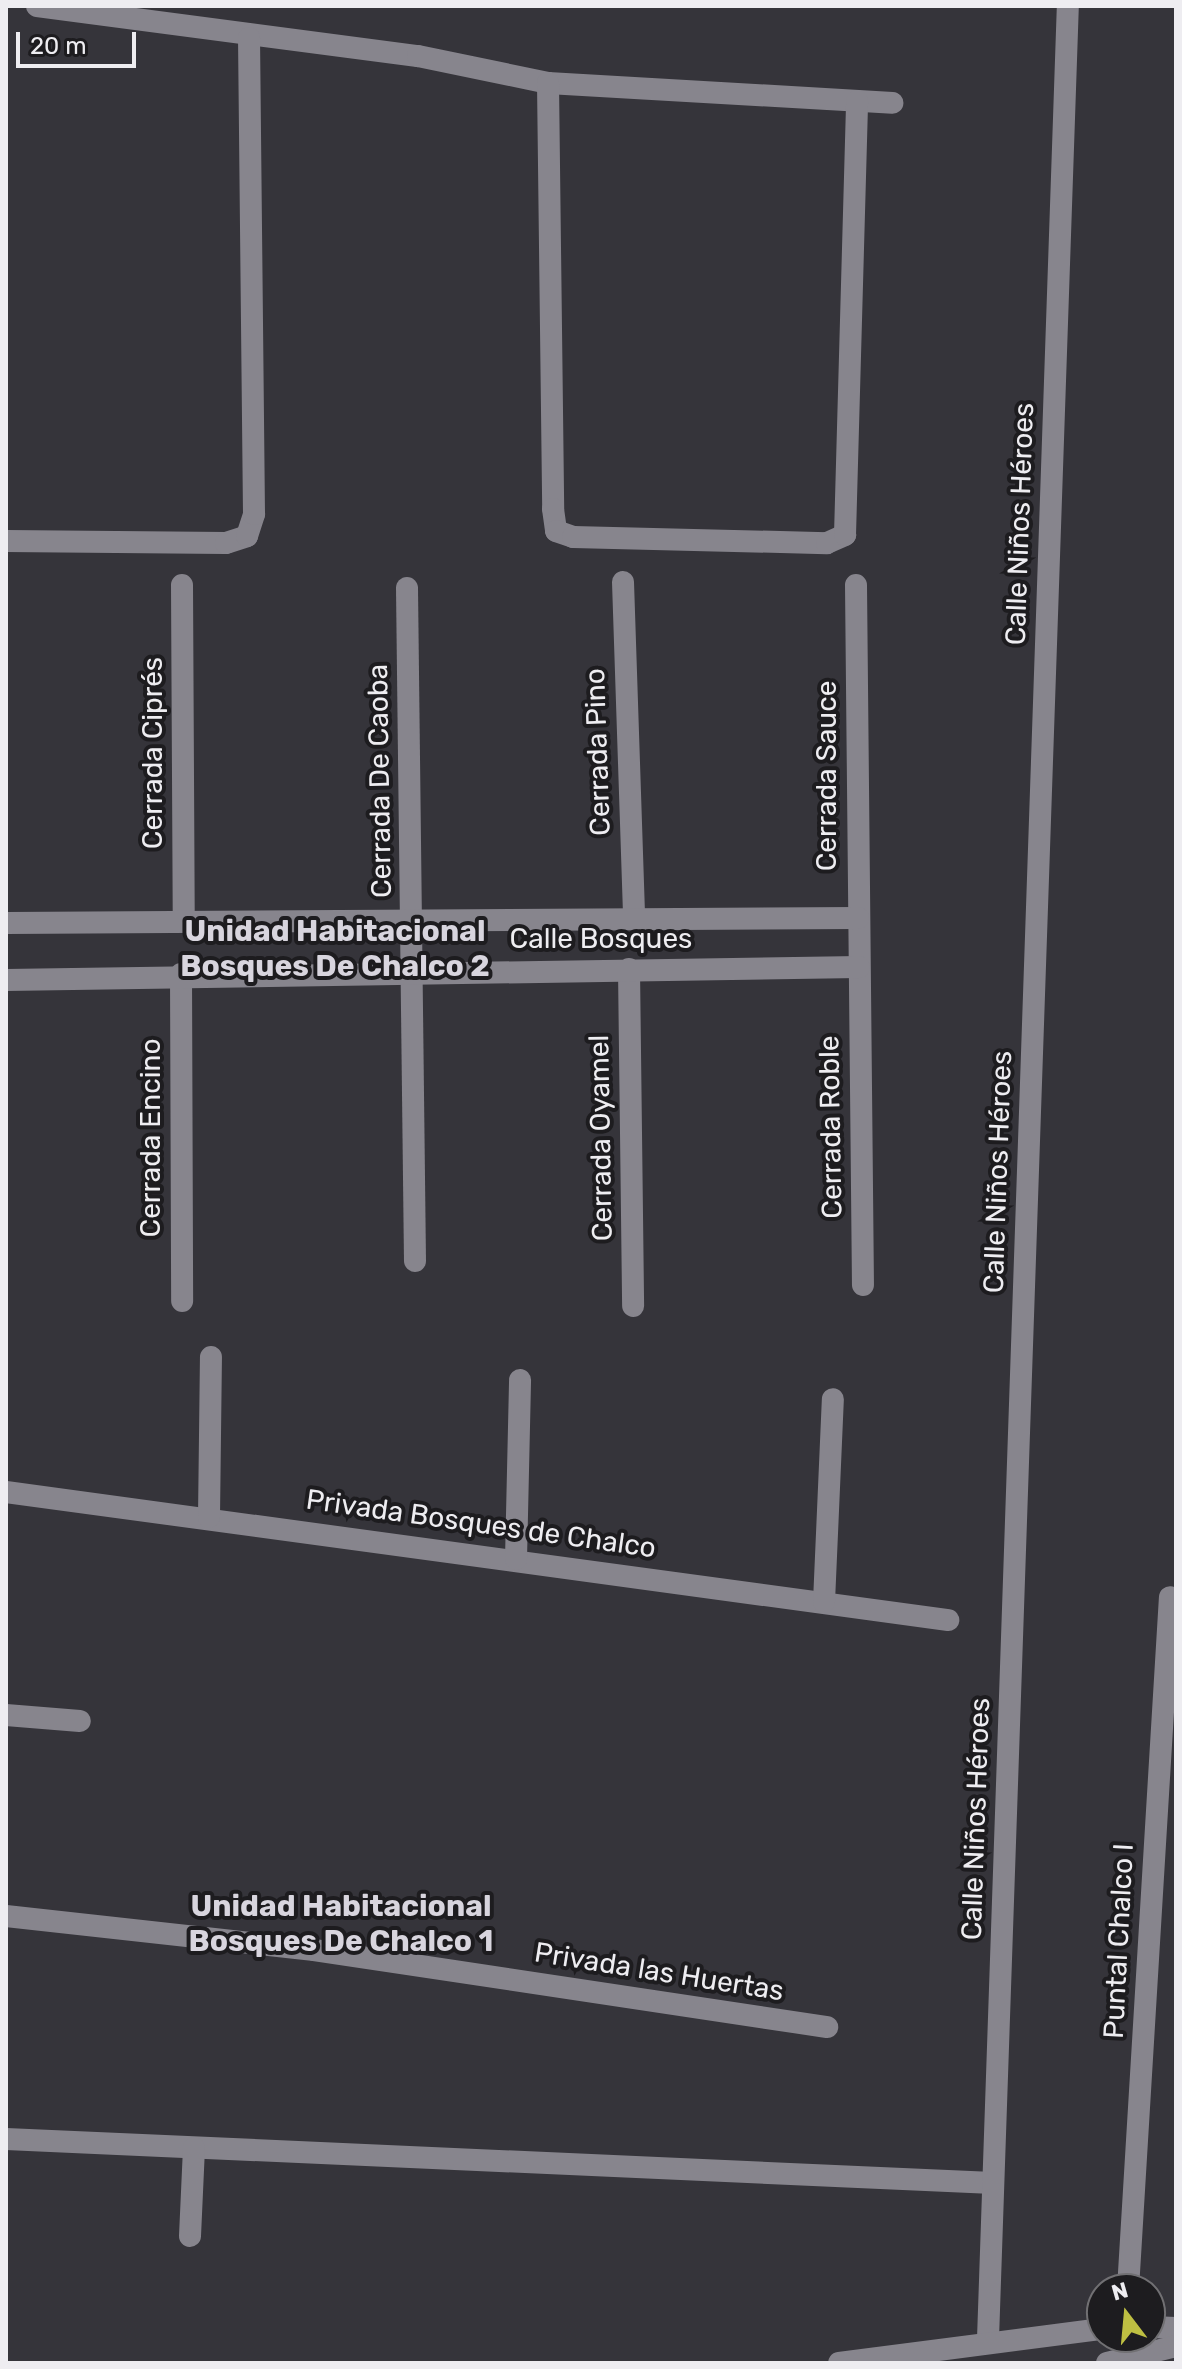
<!DOCTYPE html>
<html>
<head>
<meta charset="utf-8">
<style>
	body { margin:0 }
	#map { position:relative; width:1182px; height:2369px; overflow:hidden; background:#35343a; font-family:Rubik,sans-serif }
	div>[style] { position:absolute }
	.minor>* { height:22px; margin:-11px; padding:0 11px; transform-origin:11px; border-radius:11px; background:#87858d }
	.tertiary>* { height:22px; margin:-11px; padding:0 11px; transform-origin:11px; border-radius:11px; background:#87858d }
	span { translate:-50% -50%; white-space:nowrap; text-align:center; line-height:1.15; -webkit-text-stroke:8px #1d1c1f; paint-order:stroke }
	.street-label { font-size:28px; color:#eeedf1 }
	.neighbourhood-label { font-size:30px; color:#d8d5de; font-weight:700 }
	.frame { position:absolute; inset:0; border:8px solid #eeedf1; pointer-events:none }
	.north { position:absolute; left:1086px; top:2273px; width:80px; height:80px; box-sizing:border-box; background:#1d1c1f; border:2px solid #717073; border-radius:50%; rotate:344deg; font-size:22px; font-weight:700; line-height:32px; text-align:center; color:#eeedf1 }
	.north::after { content:''; display:block; margin:auto; width:28px; height:36px; background:#bebf42; clip-path:polygon(50% 0,100% 100%,50% 72%,0 100%) }
	.scale { position:absolute; left:16px; top:32px; width:120px; height:36px; box-sizing:border-box; border:4px solid #eeedf1; border-top:0; padding-left:10px; font-size:24px; line-height:28px; white-space:nowrap; color:#eeedf1; -webkit-text-stroke:6px #1d1c1f; paint-order:stroke }
</style>
</head>
<body>
<div id="map">
	<div class="minor">
		<div style="left:37px;top:6px;width:384px;rotate:7.5deg"></div>
		<div style="left:418px;top:56px;width:133px;rotate:11.7deg"></div>
		<div style="left:548px;top:83px;width:345px;rotate:3.3deg"></div>
		<div style="left:548px;top:83px;width:426px;rotate:89.3deg"></div>
		<div style="left:553px;top:509px;width:22px;rotate:82deg"></div>
		<div style="left:556px;top:531px;width:18px;rotate:19deg"></div>
		<div style="left:573px;top:537px;width:254px;rotate:1.4deg"></div>
		<div style="left:827px;top:543px;width:20px;rotate:-24deg"></div>
		<div style="left:845px;top:535px;width:434px;rotate:-88.4deg"></div>
		<div style="left:6px;top:541px;width:220px;rotate:0.5deg"></div>
		<div style="left:226px;top:543px;width:22px;rotate:-18deg"></div>
		<div style="left:247px;top:536px;width:23px;rotate:-72deg"></div>
		<div style="left:254px;top:514px;width:476px;rotate:-90.6deg"></div>
		<div style="left:623px;top:582px;width:337px;rotate:88.1deg"></div>
		<div style="left:182px;top:585px;width:336px;rotate:89.7deg"></div>
		<div style="left:856px;top:585px;width:700px;rotate:89.43deg"></div>
		<div style="left:407px;top:588px;width:673px;rotate:89.32deg"></div>
		<div style="left:6px;top:923px;width:852px;rotate:-0.34deg"></div>
		<div style="left:629px;top:969px;width:337px;rotate:89.3deg"></div>
		<div style="left:181px;top:974px;width:327px;rotate:89.8deg"></div>
		<div style="left:6px;top:980px;width:853px;rotate:-0.87deg"></div>
		<div style="left:6px;top:1492px;width:951px;rotate:7.74deg"></div>
		<div style="left:209px;top:1517px;width:160px;rotate:-89.3deg"></div>
		<div style="left:516px;top:1559px;width:179px;rotate:-88.7deg"></div>
		<div style="left:824px;top:1602px;width:203px;rotate:-87.5deg"></div>
		<div style="left:6px;top:1715px;width:74px;rotate:4.6deg"></div>
		<div style="left:6px;top:1916px;width:310px;rotate:6.3deg"></div>
		<div style="left:314px;top:1950px;width:519px;rotate:8.54deg"></div>
		<div style="left:6px;top:2139px;width:988px;rotate:2.55deg"></div>
		<div style="left:190px;top:2236px;width:88px;rotate:-87.4deg"></div>
		<div style="left:1128px;top:2289px;width:693px;rotate:-86.53deg"></div>
		<div style="left:1126px;top:2337px;width:23px;rotate:90deg"></div>
		<div style="left:988px;top:2339px;width:2334px;rotate:-88.04deg"></div>
	</div>
	<div class="tertiary">
		<div style="left:1150px;top:2327px;width:26px;rotate:2deg"></div>
		<div style="left:839px;top:2363px;width:265px;rotate:-7.4deg"></div>
		<div style="left:1107px;top:2363px;width:71px;rotate:-13.8deg"></div>
	</div>
	<div class="street-label">
		<span style="left:1020px;top:524px;rotate:-88deg">Calle Niños Héroes</span>
		<span style="left:598px;top:752px;rotate:-92deg">Cerrada Pino</span>
		<span style="left:153px;top:753px;rotate:-90deg">Cerrada Ciprés</span>
		<span style="left:827px;top:776px;rotate:-90deg">Cerrada Sauce</span>
		<span style="left:380px;top:781px;rotate:-91deg">Cerrada De Caoba</span>
		<span style="left:601px;top:939px">Calle Bosques</span>
		<span style="left:831px;top:1127px;rotate:-91deg">Cerrada Roble</span>
		<span style="left:151px;top:1138px;rotate:-90deg">Cerrada Encino</span>
		<span style="left:601px;top:1138px;rotate:-91deg">Cerrada Oyamel</span>
		<span style="left:998px;top:1172px;rotate:-88deg">Calle Niños Héroes</span>
		<span style="left:481px;top:1524px;rotate:8deg">Privada Bosques de Chalco</span>
		<span style="left:976px;top:1819px;rotate:-88deg">Calle Niños Héroes</span>
		<span style="left:1119px;top:1941px;rotate:-87deg">Puntal Chalco I</span>
		<span style="left:659px;top:1972px;rotate:9deg">Privada las Huertas</span>
	</div>
	<div class="neighbourhood-label">
		<span style="left:335px;top:948px">Unidad Habitacional<br>Bosques De Chalco 2</span>
		<span style="left:341px;top:1923px">Unidad Habitacional<br>Bosques De Chalco 1</span>
	</div>
	<div class="frame"></div>
	<div class="north">N</div>
	<div class="scale">20 m</div>
</div>
</body>
</html>
